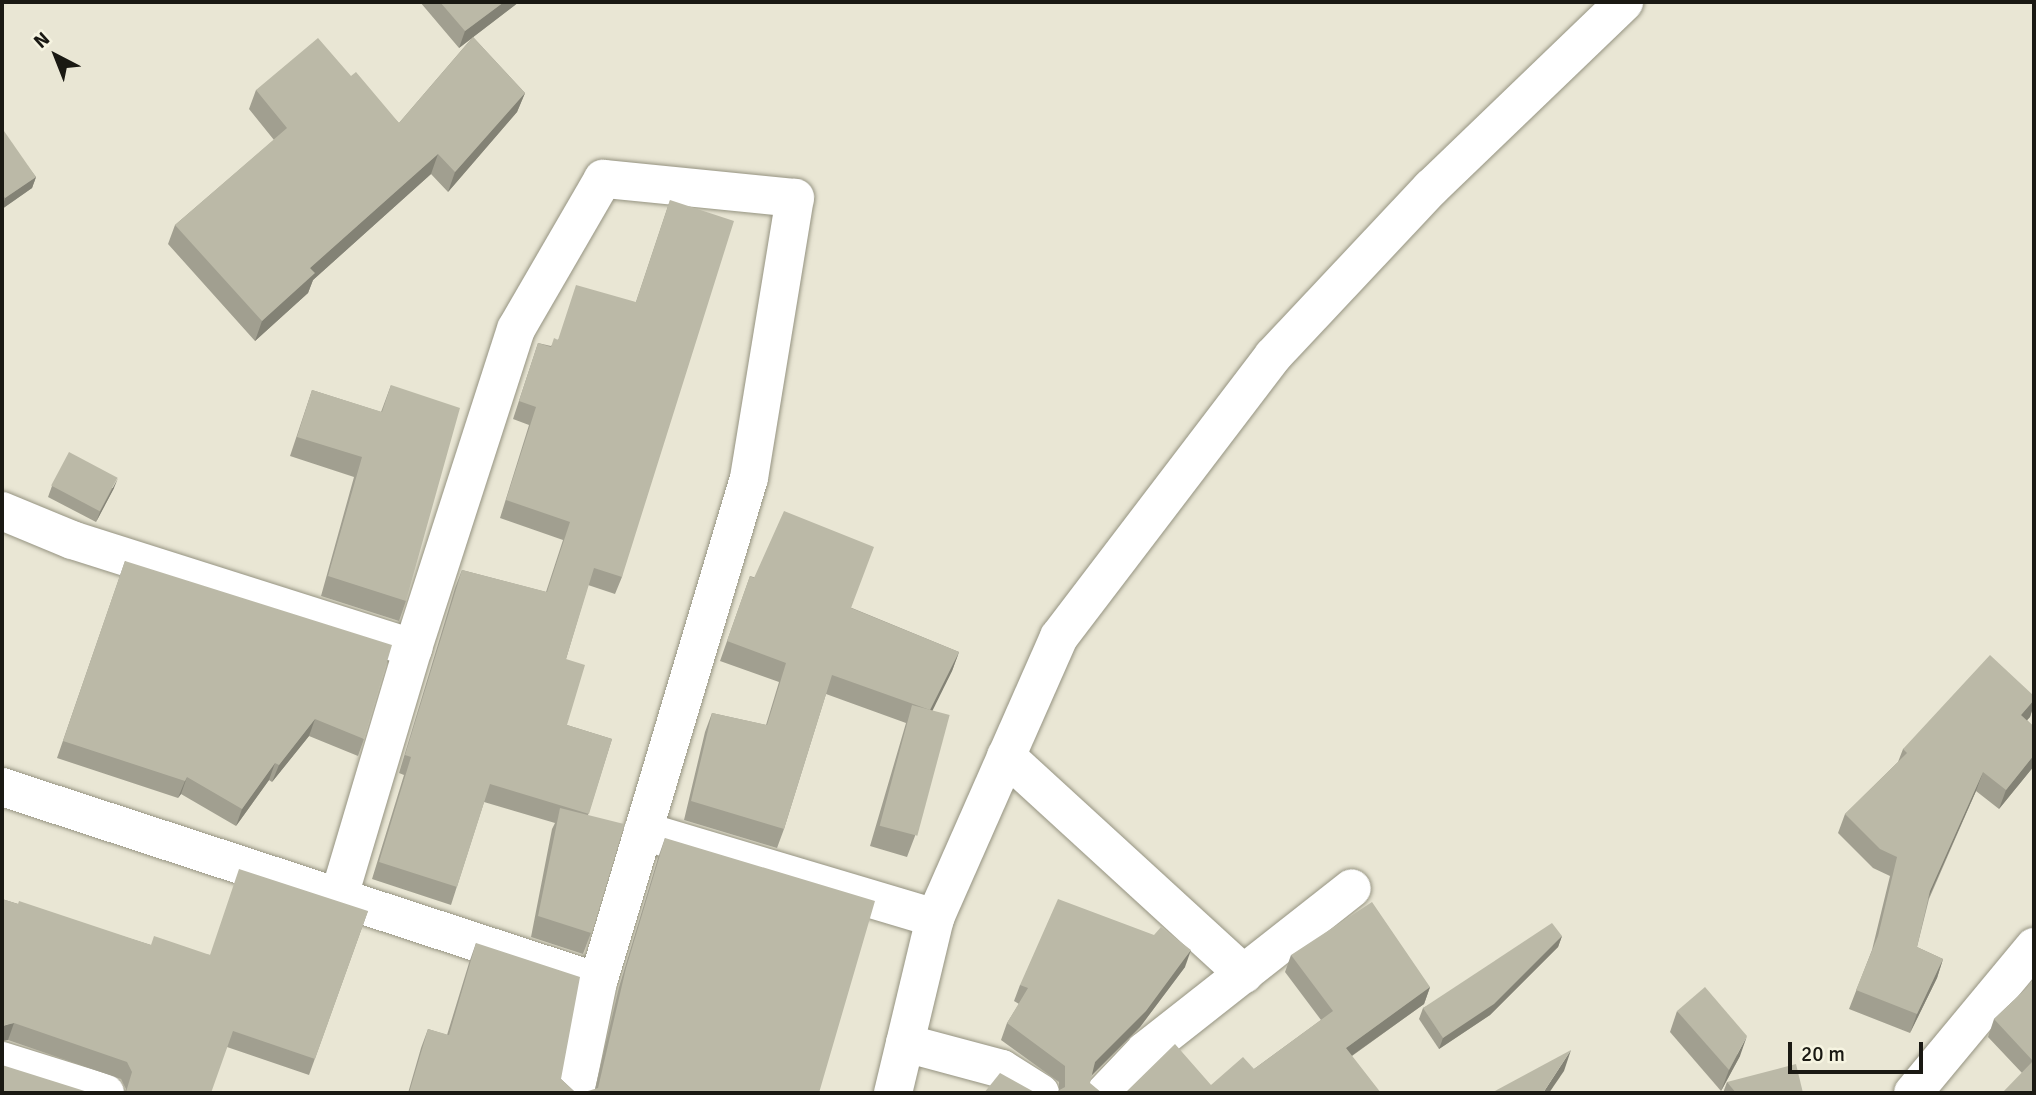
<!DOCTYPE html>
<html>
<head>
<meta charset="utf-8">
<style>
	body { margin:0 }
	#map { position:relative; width:2036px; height:1095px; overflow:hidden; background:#e9e6d4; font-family:Signika,sans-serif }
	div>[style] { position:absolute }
	.roads { filter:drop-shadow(0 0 2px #959381) drop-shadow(0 0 2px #959381) }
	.street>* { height:38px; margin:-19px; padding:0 19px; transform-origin:19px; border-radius:19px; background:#fff }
	.secondary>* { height:38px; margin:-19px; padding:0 19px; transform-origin:19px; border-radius:19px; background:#fff }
	.wall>* { inset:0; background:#a19f90 }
	.shaded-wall>* { inset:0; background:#838275 }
	.building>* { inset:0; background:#bbb9a7; transform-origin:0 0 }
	span { translate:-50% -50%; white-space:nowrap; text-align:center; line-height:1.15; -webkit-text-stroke:5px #f6f4e1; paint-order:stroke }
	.frame { position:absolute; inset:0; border:4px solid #1a1913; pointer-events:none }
	.north { position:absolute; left:21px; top:21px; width:70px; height:70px; -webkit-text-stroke:5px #f6f4e1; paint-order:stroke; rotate:318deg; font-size:19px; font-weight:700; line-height:28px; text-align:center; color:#1a1913 }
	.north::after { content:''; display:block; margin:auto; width:24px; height:32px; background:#1a1913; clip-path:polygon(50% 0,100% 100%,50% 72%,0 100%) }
	.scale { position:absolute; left:1788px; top:1042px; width:135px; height:32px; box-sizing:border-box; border:4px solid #1a1913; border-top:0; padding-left:9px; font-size:21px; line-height:24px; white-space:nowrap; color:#1a1913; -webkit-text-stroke:5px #f6f4e1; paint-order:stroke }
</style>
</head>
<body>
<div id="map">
	<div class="roads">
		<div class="street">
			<div style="left:2px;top:511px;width:76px;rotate:22.5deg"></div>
			<div style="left:72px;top:540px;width:358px;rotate:17.6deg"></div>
			<div style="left:1006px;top:756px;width:323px;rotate:42.5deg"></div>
			<div style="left:2px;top:787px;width:627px;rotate:18.12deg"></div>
			<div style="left:598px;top:982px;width:526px;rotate:-73.32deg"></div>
			<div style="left:749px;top:478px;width:284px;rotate:-80.7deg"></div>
			<div style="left:795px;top:198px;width:193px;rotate:-174.3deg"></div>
			<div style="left:603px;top:179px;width:173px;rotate:120.1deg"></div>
			<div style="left:516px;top:329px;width:335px;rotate:107.9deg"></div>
			<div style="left:413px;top:648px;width:260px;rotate:106.6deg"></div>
			<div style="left:643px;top:831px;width:305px;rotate:16.6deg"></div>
			<div style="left:905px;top:1043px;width:100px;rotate:15deg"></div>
			<div style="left:1002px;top:1069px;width:45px;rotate:32.3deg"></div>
			<div style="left:2px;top:1061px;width:108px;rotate:17.3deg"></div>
			<div style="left:575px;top:1093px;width:113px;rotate:-78.3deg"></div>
			<div style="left:1105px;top:1093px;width:58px;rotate:-46.4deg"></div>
			<div style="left:1145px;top:1051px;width:263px;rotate:-38.2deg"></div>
			<div style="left:1913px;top:1093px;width:190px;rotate:-50.3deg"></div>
		</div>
		<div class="secondary">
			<div style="left:893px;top:1093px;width:180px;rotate:-76.5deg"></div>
			<div style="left:935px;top:918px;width:307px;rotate:-66.2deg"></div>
			<div style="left:1059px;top:637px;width:353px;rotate:-52.7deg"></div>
			<div style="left:1273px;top:356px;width:231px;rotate:-46.8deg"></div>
			<div style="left:1431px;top:188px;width:268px;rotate:-43.9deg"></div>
		</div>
	</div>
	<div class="wall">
		<div style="clip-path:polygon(420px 2px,519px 2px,473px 37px,525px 93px,517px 112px,448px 192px,431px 174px,313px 280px,308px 293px,255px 341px,168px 244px,175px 225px,274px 140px,249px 109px,256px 90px,351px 76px,399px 123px,472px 38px,459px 48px)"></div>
		<div style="clip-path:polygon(2px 133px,36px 177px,32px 188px,2px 209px)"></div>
		<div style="clip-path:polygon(670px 200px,622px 577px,615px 594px,588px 585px,566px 659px,567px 725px,612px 739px,588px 815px,591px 933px,583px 954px,531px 937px,552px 829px,555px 823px,484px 802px,451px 905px,372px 879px,404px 775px,399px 773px,455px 588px,462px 570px,546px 592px,563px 540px,500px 518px,529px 425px,513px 419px,538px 343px,551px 346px,557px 340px,636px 302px)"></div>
		<div style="clip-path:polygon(391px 385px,406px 601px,399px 621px,321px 596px,354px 477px,290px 456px,312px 390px,381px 412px)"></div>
		<div style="clip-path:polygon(52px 486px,114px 488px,96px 522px,48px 497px)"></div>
		<div style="clip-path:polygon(125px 561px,364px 739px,358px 756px,309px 736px,272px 782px,269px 780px,236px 826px,181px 794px,178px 798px,57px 758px)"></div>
		<div style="clip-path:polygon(750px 576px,852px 608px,959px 652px,952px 671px,932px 710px,915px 836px,907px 857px,870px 846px,906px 723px,826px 694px,784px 829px,777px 848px,684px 820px,705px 732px,712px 713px,766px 725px,779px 682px,720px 661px)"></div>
		<div style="clip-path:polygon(2034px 696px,2034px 704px,2030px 717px,2027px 720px,2034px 727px,2034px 766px,1999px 809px,1976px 791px,1929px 899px,1917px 947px,1943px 959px,1937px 978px,1910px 1033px,1849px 1009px,1872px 950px,1890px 876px,1873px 868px,1838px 833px,1845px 814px,1898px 762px,1903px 749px)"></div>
		<div style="clip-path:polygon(665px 838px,819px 1093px,595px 1089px,619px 987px,658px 858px)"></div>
		<div style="clip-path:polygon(2px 899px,151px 945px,210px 955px,368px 911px,309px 1075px,227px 1047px,125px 1092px,126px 1089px,121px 1079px,8px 1040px)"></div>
		<div style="clip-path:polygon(1562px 936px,1558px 947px,1490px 1015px,1439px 1049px,1419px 1019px,1423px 1008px)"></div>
		<div style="clip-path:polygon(476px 943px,561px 1079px,576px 1093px,408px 1093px,421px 1048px,428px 1029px,447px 1035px,469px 963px)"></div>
		<div style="clip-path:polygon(1291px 955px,1430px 987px,1424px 1004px,1352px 1056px,1211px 1085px,1254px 1069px,1321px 1020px,1285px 972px)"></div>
		<div style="clip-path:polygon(1185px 967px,1140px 1027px,1092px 1075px,1059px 1091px,1059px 1082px,1001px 1040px,1007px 1023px,1019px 1004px,1014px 1001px,1020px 985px)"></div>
		<div style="clip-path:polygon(2034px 981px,2034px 1093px,2022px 1073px,1988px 1037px,1994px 1019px)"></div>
		<div style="clip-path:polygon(1677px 1011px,1740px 1056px,1721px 1091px,1670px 1032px)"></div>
		<div style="clip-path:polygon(1727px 1082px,1803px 1093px,1723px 1093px)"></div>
	</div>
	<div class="shaded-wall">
		<div style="clip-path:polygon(504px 2px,519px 2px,459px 48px,465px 31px)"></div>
		<div style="clip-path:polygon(525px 93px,517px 112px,448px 192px,455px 172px)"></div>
		<div style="clip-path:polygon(438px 154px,431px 174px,313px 280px,308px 293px,255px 341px,262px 321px,310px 268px)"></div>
		<div style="clip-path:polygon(36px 177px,32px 188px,2px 209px,5px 198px)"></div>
		<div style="clip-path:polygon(118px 478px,114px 488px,96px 522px,100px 512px)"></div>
		<div style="clip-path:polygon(959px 652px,952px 671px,923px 730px,930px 710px)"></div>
		<div style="clip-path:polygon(2034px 700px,2034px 704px,2030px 717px,2014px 734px,2021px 715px)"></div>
		<div style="clip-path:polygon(315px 719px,309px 736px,272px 782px,279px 765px)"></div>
		<div style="clip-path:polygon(2034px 755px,2034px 766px,1999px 809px,2006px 790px)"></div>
		<div style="clip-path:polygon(275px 763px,269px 780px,236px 826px,242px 809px)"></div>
		<div style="clip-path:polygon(1983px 772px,1976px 791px,1923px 910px,1930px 891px)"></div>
		<div style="clip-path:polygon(187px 777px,181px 794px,178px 798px,185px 781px)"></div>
		<div style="clip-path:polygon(1562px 936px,1558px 947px,1490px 1015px,1439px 1049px,1443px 1038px)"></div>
		<div style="clip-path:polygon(1191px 950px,1185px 967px,1140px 1027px,1089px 1078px,1095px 1062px)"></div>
		<div style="clip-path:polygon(1943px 959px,1937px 978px,1910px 1033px,1917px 1014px)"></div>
		<div style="clip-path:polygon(1430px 987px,1424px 1004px,1340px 1064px,1346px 1048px)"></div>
		<div style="clip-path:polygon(14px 1023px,8px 1040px,2px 1041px,2px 1026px)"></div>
		<div style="clip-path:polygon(1747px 1036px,1740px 1056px,1721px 1091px,1729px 1070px)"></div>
		<div style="clip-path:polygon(1571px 1050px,1564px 1071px,1549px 1093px,1543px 1093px)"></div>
	</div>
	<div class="building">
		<div style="clip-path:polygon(440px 2px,504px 2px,465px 31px)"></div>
		<div style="clip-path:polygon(473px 37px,525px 93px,455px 172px,438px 154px,310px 268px,315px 273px,262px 321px,175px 225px,287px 128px,256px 90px,318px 38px,351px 76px,356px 72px,399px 123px)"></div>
		<div style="clip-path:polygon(4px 131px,36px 177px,5px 198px,2px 194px,2px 133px)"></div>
		<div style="clip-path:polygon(670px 200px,734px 221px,622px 577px,594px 568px,566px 659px,585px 665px,567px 725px,612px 739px,589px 814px,490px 784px,457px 887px,379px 862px,411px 757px,405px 755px,462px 570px,547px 592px,570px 522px,506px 500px,536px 407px,519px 401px,538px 343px,551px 347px,554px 338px,558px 340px,576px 285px,636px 302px)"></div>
		<div style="clip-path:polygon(391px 385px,460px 408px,406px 601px,328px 576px,362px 457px,297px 437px,312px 390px,382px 412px)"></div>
		<div style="left:69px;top:452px;width:55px;height:38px;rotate:28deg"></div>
		<div style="clip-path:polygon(784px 511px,874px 547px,851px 608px,959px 652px,930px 710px,832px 675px,784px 829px,691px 801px,712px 713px,767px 725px,786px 663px,727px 641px,750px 576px,754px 578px)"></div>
		<div style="clip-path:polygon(125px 561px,392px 645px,364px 739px,315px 719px,279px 765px,275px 763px,242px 809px,187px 777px,185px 781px,63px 741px)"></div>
		<div style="clip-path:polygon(1990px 655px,2034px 696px,2034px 700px,2021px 715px,2034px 727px,2034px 755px,2006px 790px,1983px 772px,1930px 891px,1917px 947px,1943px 959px,1917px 1014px,1856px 990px,1878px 936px,1897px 857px,1880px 849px,1845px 814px,1907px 753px,1903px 749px)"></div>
		<div style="left:912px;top:705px;width:39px;height:125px;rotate:15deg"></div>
		<div style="clip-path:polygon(560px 808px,624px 824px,591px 933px,538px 916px)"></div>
		<div style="clip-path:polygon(665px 838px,875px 901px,819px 1093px,581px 1093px,598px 1088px,626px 968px)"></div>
		<div style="clip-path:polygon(239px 869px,368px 911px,315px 1059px,233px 1031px,211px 1093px,121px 1093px,126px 1092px,132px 1072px,127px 1062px,14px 1023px,2px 1026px,2px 899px,18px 904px,19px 901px,151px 945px,154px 936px,210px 955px)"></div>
		<div style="clip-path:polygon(1058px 899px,1154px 935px,1161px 927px,1191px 950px,1146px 1011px,1095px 1062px,1090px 1083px,1102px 1093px,1054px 1093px,1065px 1087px,1065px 1066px,1007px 1023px,1028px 988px,1020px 985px)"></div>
		<div style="clip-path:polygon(1372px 902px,1430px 987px,1346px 1048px,1381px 1093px,1122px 1093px,1126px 1092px,1175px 1044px,1211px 1085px,1243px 1057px,1254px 1069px,1333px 1011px,1291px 955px)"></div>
		<div style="clip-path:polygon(1552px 923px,1562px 936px,1494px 1004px,1443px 1038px,1423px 1008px)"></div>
		<div style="clip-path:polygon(476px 943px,580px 977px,561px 1079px,576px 1093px,409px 1093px,428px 1029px,449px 1035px)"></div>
		<div style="clip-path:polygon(2034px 981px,2034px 1093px,2002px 1093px,2033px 1061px,1994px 1019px)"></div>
		<div style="clip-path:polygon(1705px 987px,1747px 1036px,1729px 1070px,1677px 1011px)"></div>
		<div style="clip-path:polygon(1571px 1050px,1543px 1093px,1491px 1093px)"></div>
		<div style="clip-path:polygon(1796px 1064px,1803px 1093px,1736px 1093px,1727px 1082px)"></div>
		<div style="clip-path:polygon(2px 1065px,91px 1093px,2px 1093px)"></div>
		<div style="clip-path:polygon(1000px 1073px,1036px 1093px,984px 1093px)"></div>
	</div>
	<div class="frame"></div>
	<div class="north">N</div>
	<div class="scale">20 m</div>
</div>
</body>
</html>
